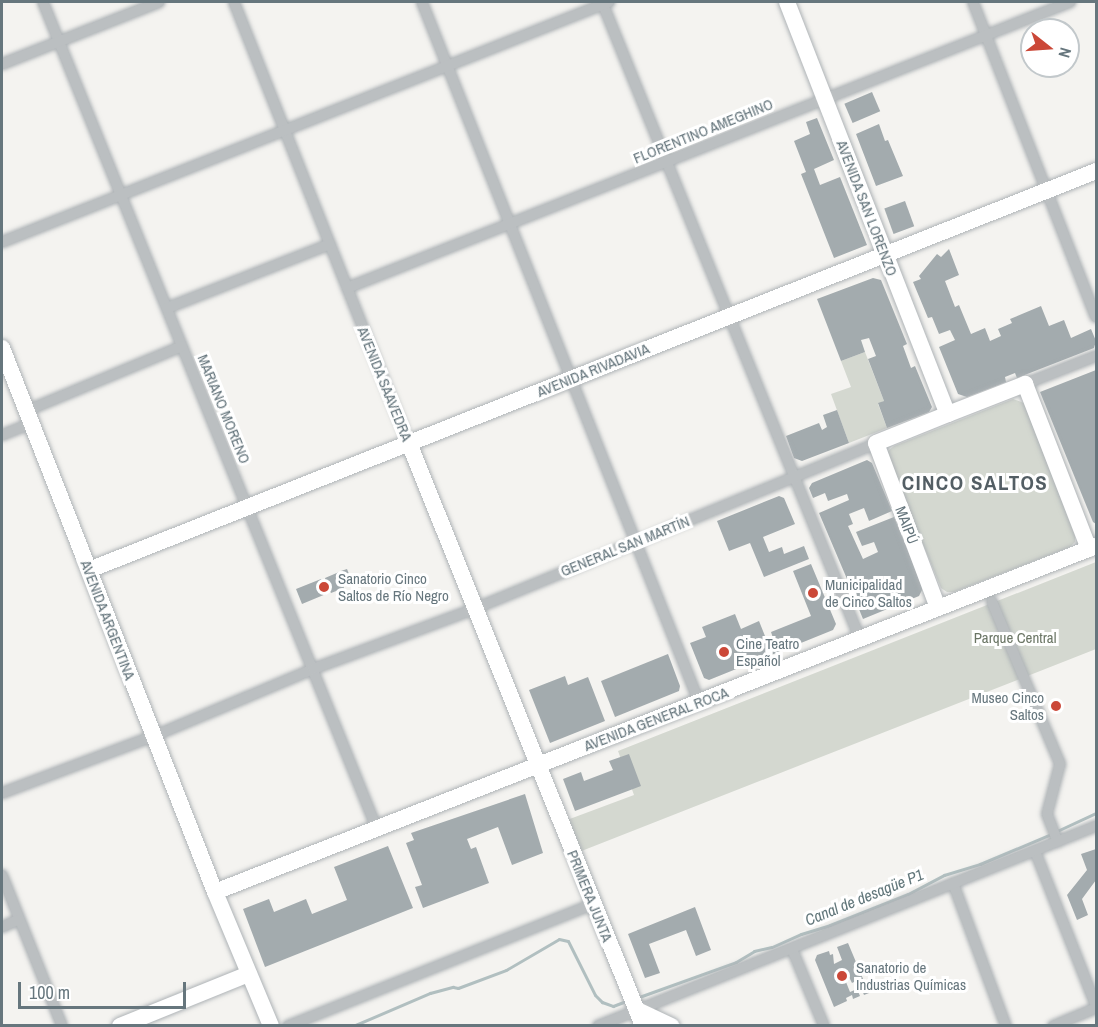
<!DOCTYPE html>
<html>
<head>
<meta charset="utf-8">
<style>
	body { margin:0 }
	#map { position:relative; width:1098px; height:1027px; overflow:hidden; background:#f4f3f0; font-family:"Archivo Narrow",sans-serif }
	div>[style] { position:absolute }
	.green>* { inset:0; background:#d4d8d0 }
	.stream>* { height:3px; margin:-1.5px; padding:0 1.5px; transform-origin:1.5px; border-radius:1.5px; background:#b1bfc0 }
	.building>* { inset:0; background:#a3abae; transform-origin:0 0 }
	.roads { filter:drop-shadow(0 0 2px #aeb3b6) drop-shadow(0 0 2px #aeb3b6) }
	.street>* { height:10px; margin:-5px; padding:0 5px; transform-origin:5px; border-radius:5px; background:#bbbfc1 }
	.secondary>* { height:16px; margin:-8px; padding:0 8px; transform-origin:8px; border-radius:8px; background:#fff }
	.dots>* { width:16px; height:16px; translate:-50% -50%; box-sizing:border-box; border:3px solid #fff; border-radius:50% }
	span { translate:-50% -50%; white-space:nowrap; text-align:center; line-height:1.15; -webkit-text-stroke:6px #fff; paint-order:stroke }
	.street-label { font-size:15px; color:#66767d }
	.poi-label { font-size:15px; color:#66767d }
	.left { translate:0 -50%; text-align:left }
	.right { translate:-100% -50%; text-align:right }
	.park-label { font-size:15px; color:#6a7564 }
	.water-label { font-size:16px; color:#62777b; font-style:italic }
	.district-label { font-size:21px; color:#535e64; font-weight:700; letter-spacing:1.5px }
	.frame { position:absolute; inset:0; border:3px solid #66767d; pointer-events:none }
	.north { position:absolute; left:1020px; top:18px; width:60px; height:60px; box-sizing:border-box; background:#fff; border:2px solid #c2c8cb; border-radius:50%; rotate:107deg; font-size:16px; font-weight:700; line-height:24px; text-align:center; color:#66767d }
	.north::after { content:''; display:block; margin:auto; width:21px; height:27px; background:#cb4838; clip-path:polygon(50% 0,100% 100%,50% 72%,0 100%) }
	.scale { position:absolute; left:18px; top:982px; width:168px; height:27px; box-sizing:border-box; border:3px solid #66767d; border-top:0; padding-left:8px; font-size:18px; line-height:21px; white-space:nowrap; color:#66767d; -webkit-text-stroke:4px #fff; paint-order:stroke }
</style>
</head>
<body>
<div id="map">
	<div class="green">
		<div style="clip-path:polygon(865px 352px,884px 401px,878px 404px,887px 428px,849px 443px,831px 394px,851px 387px,841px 361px)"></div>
		<div style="clip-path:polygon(1013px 399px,1024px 403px,1075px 536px,1075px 542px,1070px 547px,954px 592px,947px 592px,941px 588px,888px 459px,888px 451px,894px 446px)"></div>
		<div style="clip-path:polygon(1096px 562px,1096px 649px,579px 852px,567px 820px,634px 795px,618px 751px)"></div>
	</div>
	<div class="stream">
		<div style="left:1057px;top:831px;width:43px;rotate:-24.8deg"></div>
		<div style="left:639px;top:997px;width:103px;rotate:-19.8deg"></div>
		<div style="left:736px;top:962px;width:21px;rotate:-31deg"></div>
		<div style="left:754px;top:951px;width:18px;rotate:-13deg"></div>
		<div style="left:772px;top:947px;width:32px;rotate:-24deg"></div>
		<div style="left:801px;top:934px;width:30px;rotate:-17deg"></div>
		<div style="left:830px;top:925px;width:84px;rotate:-21.7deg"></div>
		<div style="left:908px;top:894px;width:41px;rotate:-27.8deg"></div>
		<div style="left:944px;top:875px;width:38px;rotate:-17deg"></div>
		<div style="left:980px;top:864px;width:77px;rotate:-22.9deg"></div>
		<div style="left:353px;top:1026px;width:84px;rotate:-23.2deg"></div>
		<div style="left:430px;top:993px;width:24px;rotate:-15deg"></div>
		<div style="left:453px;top:987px;width:5px;rotate:11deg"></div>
		<div style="left:458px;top:988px;width:51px;rotate:-20.6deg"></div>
		<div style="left:506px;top:970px;width:61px;rotate:-30.3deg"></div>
		<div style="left:559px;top:939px;width:9px;rotate:13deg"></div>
		<div style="left:568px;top:941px;width:60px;rotate:63.4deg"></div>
		<div style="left:595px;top:995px;width:10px;rotate:45deg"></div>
		<div style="left:602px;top:1002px;width:12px;rotate:20deg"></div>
		<div style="left:613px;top:1006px;width:14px;rotate:-21deg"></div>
	</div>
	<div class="building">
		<div style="left:872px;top:92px;width:21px;height:30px;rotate:67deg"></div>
		<div style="clip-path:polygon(817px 118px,834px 160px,814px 169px,820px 185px,840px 177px,867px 245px,834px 258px,801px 174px,806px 172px,794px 141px,810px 134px,806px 122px)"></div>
		<div style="clip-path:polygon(879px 124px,885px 141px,888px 140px,903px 176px,876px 186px,856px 134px)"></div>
		<div style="left:905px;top:201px;width:27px;height:22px;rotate:70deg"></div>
		<div style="clip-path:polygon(949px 249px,959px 275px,945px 281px,955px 307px,959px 305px,971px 334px,985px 328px,990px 341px,1001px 336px,998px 329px,1012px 323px,1010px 319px,1041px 306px,1049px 326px,1064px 320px,1071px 338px,1091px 329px,1096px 341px,1094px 348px,1017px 378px,1015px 373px,1005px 377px,1006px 382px,967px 397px,958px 394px,939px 347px,955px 340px,950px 330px,939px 334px,932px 317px,928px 318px,913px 282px,921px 279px,919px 276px,937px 254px,941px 257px)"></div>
		<div style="clip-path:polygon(873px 278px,881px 280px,907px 344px,903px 346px,911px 368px,915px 366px,932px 407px,929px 412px,887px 428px,878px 403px,884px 401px,868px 359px,876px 356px,869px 338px,861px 340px,865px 352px,841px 361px,817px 299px)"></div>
		<div style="clip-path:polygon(1096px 370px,1096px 524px,1093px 522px,1040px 392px)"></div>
		<div style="clip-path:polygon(837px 410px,849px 443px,802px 461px,794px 458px,786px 436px,819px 423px,822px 430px,827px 427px,823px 415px)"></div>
		<div style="clip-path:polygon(867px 460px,872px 463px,892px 511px,869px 521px,864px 508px,849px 514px,853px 524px,848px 526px,863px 559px,878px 552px,874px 542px,862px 546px,856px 532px,894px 517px,923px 588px,919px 596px,863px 619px,854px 597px,857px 596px,850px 578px,847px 579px,819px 513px,849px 500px,847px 494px,828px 501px,825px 493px,813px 498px,809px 488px,812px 483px)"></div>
		<div style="clip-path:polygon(779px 496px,784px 498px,795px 524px,763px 537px,769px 552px,782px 547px,784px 554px,804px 546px,809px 559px,764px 577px,750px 543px,729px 551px,717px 521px)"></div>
		<div style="clip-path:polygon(811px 564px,836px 624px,833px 630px,709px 680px,704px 678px,690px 643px,706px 637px,702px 627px,735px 614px,741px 629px,759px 621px,767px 641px,773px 638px,771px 632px,811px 616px,793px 571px)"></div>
		<div style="clip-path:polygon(347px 569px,353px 584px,343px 584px,344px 588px,331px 593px,329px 589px,325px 591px,326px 594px,302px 604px,296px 589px,321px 579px,323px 583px,326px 582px,325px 578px,339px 572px,340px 576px,343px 575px,341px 571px)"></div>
		<div style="clip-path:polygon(668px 654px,680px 686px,679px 691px,615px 717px,601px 681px)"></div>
		<div style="clip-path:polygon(565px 676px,568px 685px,588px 677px,605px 721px,550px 743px,529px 690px)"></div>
		<div style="clip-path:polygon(629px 754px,641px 786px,575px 811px,563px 779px,581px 772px,584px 781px,613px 770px,609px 761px)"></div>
		<div style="clip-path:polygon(525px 794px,543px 853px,512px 865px,498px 827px,467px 839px,471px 849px,476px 847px,489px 883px,423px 908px,415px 887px,422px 885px,406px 843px,414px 840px,411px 833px)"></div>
		<div style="clip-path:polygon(388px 846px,413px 908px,265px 967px,243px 909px,269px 899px,274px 912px,306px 899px,312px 914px,347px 900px,334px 867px)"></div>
		<div style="clip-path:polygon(1096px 849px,1096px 880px,1082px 899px,1088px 915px,1077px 920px,1067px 895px,1087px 870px,1081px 854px)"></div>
		<div style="clip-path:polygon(695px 907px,711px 950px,696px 956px,686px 930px,649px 944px,660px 973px,645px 978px,628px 934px)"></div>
		<div style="clip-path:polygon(848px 943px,869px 993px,864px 995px,858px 980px,852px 983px,846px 971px,842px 972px,850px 992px,857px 989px,860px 996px,853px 999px,852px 995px,846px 998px,847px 1001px,834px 1007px,815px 960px,817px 955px,829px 951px,830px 955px,833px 954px,834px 964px,842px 960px,837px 947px)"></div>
	</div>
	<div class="roads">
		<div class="street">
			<div style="left:43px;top:2px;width:892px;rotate:68.01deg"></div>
			<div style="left:234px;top:2px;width:474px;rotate:68.4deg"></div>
			<div style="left:422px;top:2px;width:753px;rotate:68.41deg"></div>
			<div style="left:602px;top:2px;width:687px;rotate:67.95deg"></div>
			<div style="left:973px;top:2px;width:338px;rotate:68.7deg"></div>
			<div style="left:2px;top:64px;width:169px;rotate:-21.5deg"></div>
			<div style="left:2px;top:242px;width:653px;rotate:-21.57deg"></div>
			<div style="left:347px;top:288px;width:778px;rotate:-21.58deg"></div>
			<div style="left:167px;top:308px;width:175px;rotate:-21.4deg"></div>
			<div style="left:1025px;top:384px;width:76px;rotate:-21.5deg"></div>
			<div style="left:26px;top:411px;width:169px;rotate:-22.6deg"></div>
			<div style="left:2px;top:435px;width:31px;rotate:-22deg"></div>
			<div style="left:992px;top:602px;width:176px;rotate:67.2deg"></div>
			<div style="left:1060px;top:764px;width:52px;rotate:104.6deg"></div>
			<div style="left:1047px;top:814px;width:30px;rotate:69deg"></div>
			<div style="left:2px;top:793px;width:162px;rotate:-20.6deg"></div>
			<div style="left:154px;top:736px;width:173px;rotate:-22.8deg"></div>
			<div style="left:313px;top:669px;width:172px;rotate:-20.4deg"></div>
			<div style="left:474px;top:609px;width:435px;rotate:-22.4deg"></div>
			<div style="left:1035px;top:851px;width:167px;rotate:68.5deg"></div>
			<div style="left:2px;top:875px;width:162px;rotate:68.3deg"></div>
			<div style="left:953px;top:883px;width:153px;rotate:69.7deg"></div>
			<div style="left:2px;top:927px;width:17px;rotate:-24deg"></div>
			<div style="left:792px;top:949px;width:83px;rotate:67.4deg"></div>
			<div style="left:288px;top:1026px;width:328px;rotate:-21.8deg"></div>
			<div style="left:598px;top:1026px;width:537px;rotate:-21.88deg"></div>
			<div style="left:1053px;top:1026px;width:47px;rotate:-22.7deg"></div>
		</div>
		<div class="secondary">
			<div style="left:787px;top:2px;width:442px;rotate:68.7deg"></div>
			<div style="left:2px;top:348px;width:584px;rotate:68.62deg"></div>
			<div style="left:215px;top:892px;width:145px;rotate:67.3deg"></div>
			<div style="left:409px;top:443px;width:628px;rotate:68.13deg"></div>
			<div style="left:89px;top:570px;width:1083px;rotate:-21.61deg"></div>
			<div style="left:938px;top:608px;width:176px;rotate:-110.6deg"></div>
			<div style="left:876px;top:443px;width:78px;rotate:-21.9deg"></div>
			<div style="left:948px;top:414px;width:83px;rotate:-21.3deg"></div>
			<div style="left:1025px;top:384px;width:177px;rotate:68.8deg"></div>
			<div style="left:215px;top:892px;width:947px;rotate:-21.44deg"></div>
			<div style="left:637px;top:1010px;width:38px;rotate:25deg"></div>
			<div style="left:120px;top:1026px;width:139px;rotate:-22deg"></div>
		</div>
	</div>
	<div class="dots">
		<div style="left:324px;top:587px;background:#cb4838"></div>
		<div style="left:813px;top:593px;background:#cb4838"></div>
		<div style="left:724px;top:652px;background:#cb4838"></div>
		<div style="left:1056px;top:706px;background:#cb4838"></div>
		<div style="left:842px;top:976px;background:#cb4838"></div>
	</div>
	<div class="street-label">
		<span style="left:703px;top:131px;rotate:-22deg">FLORENTINO AMEGHINO</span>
		<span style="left:867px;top:208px;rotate:69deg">AVENIDA SAN LORENZO</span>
		<span style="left:593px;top:370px;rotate:-22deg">AVENIDA RIVADAVIA</span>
		<span style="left:385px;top:384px;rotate:68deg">AVENIDA SAAVEDRA</span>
		<span style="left:224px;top:409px;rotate:68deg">MARIANO MORENO</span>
		<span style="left:907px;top:525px;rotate:69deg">MAIPÚ</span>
		<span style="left:625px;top:546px;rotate:-22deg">GENERAL SAN MARTÍN</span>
		<span style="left:108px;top:620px;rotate:69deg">AVENIDA ARGENTINA</span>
		<span style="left:656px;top:719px;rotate:-21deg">AVENIDA GENERAL ROCA</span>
		<span style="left:590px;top:896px;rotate:68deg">PRIMERA JUNTA</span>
	</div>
	<div class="poi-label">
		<span class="left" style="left:338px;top:587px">Sanatorio Cinco<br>Saltos de Río Negro</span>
		<span class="left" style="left:825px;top:593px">Municipalidad<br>de Cinco Saltos</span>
		<span class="left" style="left:736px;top:652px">Cine Teatro<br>Español</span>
		<span class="right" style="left:1044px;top:706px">Museo Cinco<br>Saltos</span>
		<span class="left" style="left:856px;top:976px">Sanatorio de<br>Industrias Químicas</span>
	</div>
	<div class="park-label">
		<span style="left:1015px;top:638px">Parque Central</span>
	</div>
	<div class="water-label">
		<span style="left:864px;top:897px;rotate:-22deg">Canal de desagüe P1</span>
	</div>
	<div class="district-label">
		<span style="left:975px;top:483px">CINCO SALTOS</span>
	</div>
	<div class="frame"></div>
	<div class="north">N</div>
	<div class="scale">100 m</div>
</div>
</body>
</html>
